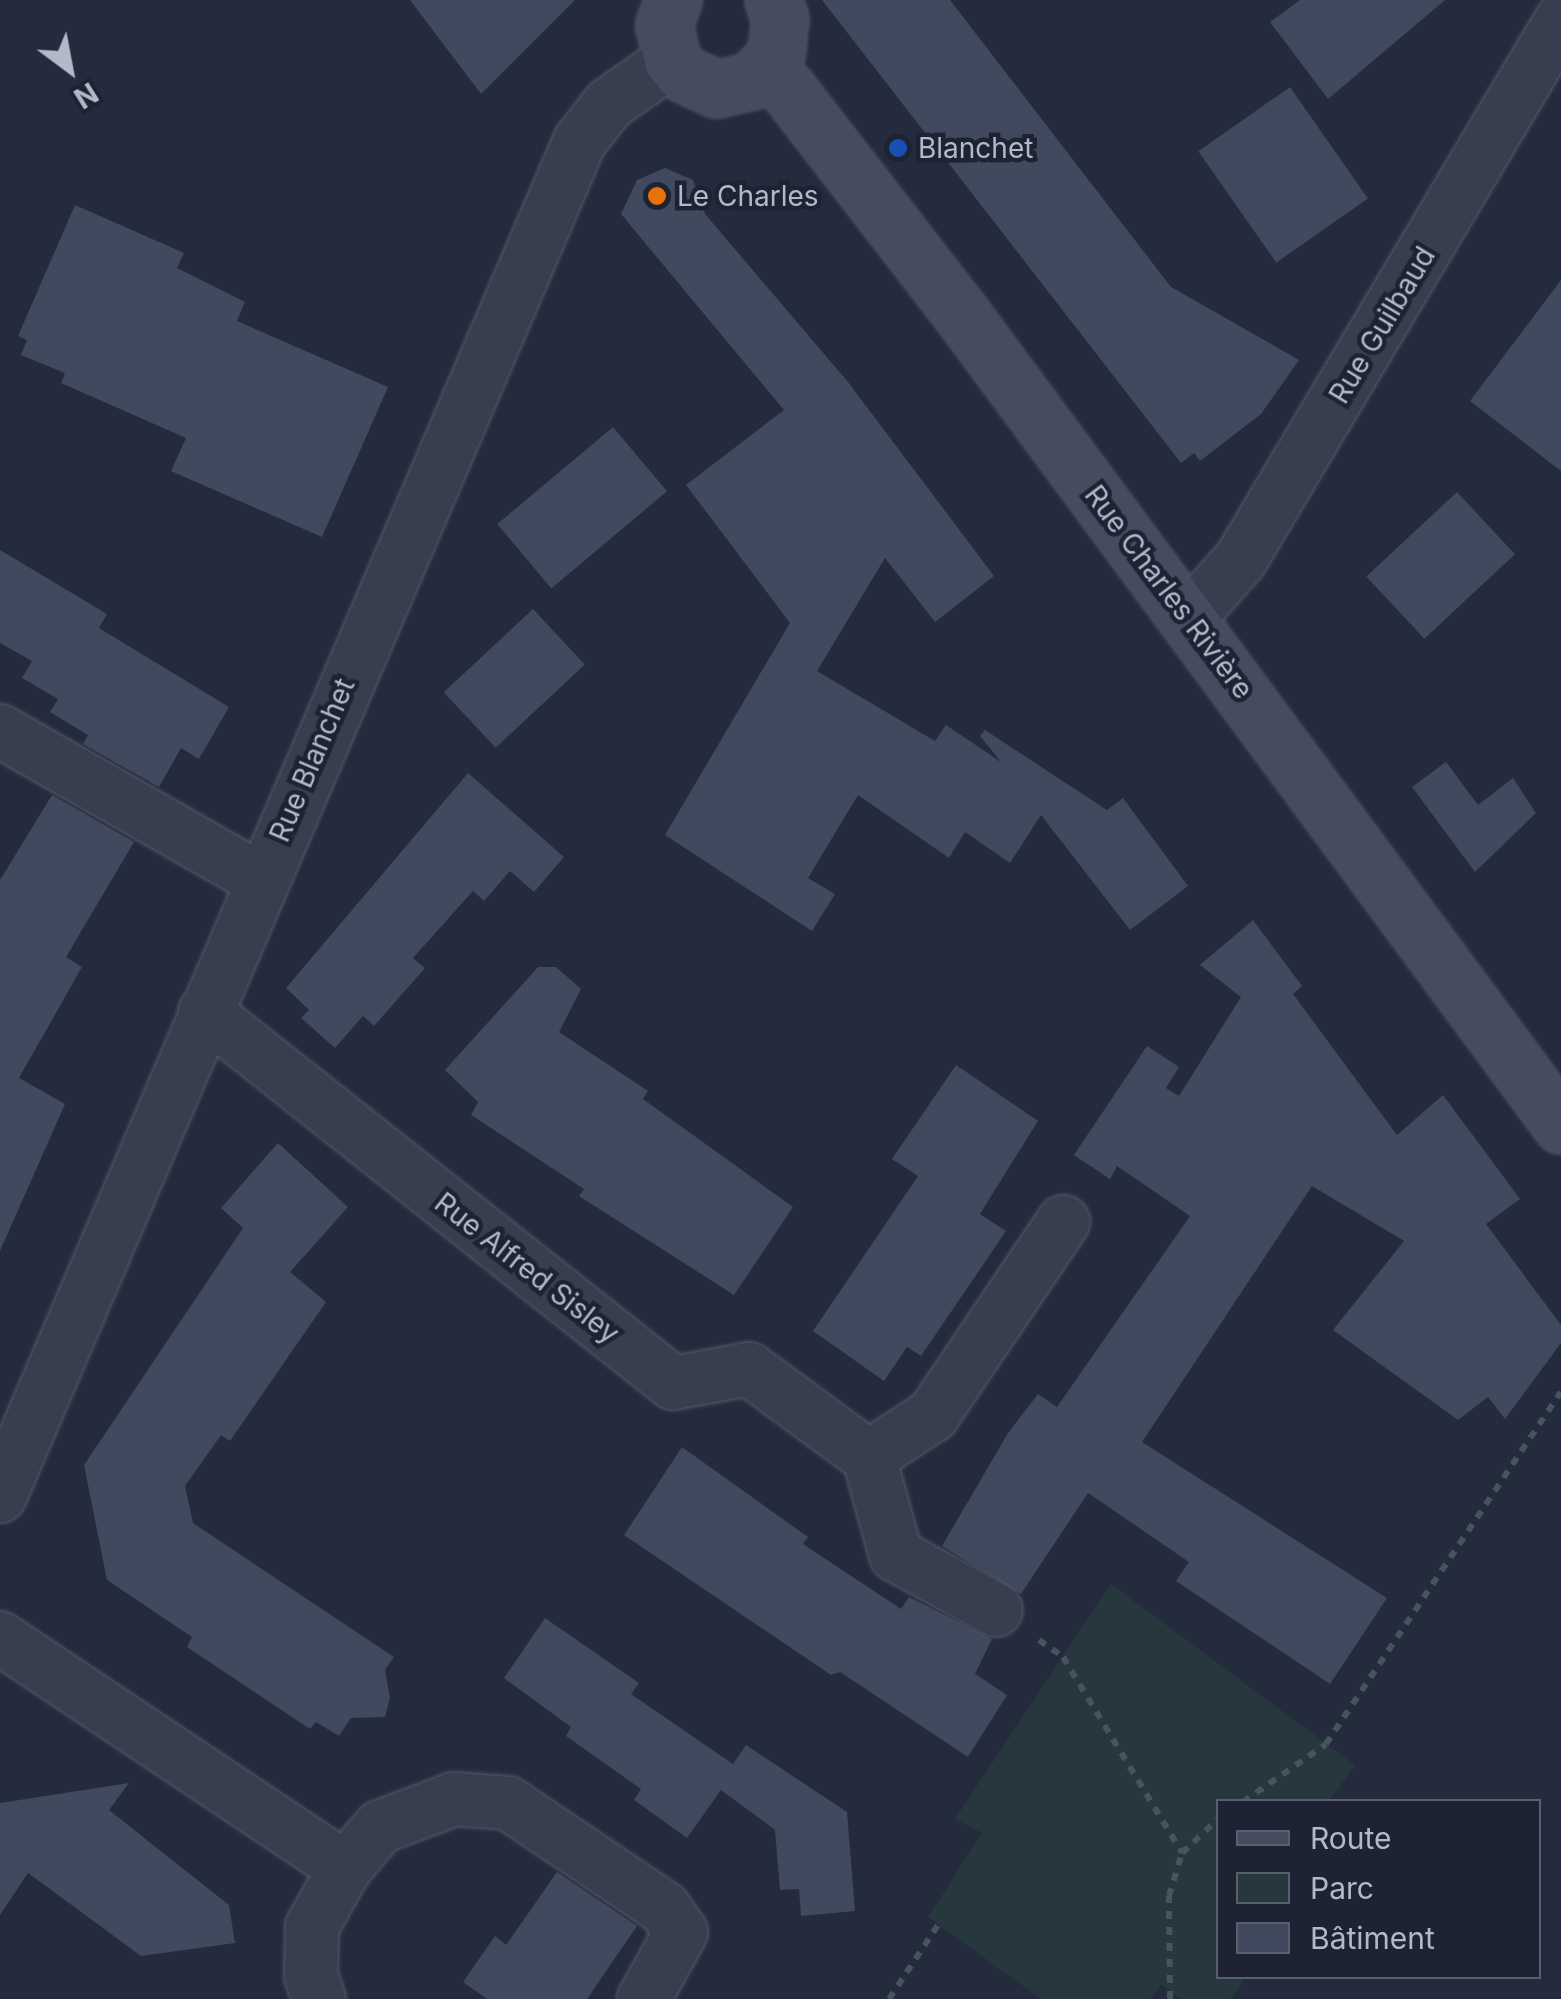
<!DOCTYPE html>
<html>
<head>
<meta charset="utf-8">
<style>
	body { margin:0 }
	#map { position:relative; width:1561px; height:1999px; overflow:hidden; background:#242b3d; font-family:Inter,sans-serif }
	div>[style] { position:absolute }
	.green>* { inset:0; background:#26383e }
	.building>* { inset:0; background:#40495d; transform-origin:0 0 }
	.path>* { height:6px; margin-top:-3px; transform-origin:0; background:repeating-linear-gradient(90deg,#44555b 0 8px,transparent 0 16px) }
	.roads { filter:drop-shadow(0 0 2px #535968) drop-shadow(0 0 2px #535968) }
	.street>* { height:52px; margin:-26px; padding:0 26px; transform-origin:26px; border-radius:26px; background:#383e4d }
	.secondary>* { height:55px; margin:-27.5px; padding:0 27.5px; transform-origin:27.5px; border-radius:27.5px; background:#464c60 }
	.dots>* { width:28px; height:28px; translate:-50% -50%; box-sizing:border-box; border:5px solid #1d2332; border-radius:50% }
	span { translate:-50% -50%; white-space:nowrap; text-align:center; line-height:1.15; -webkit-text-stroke:9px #1d2332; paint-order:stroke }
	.poi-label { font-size:28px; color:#b4b9c9 }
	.left { translate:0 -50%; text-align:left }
	.street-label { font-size:28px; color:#b4b9c9 }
	.legend { position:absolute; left:1216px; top:1799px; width:325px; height:180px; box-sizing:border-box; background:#1d2332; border:2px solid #595f6e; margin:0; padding:12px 18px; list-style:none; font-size:30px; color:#b4b9c9 }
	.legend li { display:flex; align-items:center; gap:20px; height:50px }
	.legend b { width:50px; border:2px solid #595f6e }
	.north { position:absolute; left:20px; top:20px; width:100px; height:100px; -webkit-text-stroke:8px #1d2332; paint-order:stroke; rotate:148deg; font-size:28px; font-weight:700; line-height:40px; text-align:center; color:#b4b9c9 }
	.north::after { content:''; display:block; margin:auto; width:35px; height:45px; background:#b4b9c9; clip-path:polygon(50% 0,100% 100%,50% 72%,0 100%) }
</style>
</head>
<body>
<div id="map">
	<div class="green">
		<div style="clip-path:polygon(1111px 1584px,1355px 1765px,1329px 1801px,1218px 1802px,1218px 1976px,1246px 1977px,1231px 1999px,1181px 1999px,1161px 1985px,1150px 1999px,1041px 1999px,928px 1917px,982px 1833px,955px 1819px)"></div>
	</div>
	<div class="building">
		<div style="clip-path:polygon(410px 0,575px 0,481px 94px)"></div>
		<div style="clip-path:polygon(822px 0,950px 0,1171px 287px,1299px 360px,1261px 414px,1200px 461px,1194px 453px,1181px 463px)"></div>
		<div style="clip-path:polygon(1300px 0,1445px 0,1328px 99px,1270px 22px)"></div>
		<div style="left:1290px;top:87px;width:136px;height:112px;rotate:55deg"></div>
		<div style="clip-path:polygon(665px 168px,693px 180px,705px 214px,848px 382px,994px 576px,935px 622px,885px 558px,817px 671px,935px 741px,946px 725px,1001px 762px,980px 736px,985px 730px,1107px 810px,1123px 798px,1188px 886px,1130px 930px,1041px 815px,1010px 863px,965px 832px,949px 858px,858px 795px,808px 878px,835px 894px,812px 931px,665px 835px,790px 623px,686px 485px,784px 410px,621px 214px,637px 180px)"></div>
		<div style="clip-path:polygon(75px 205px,184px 253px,177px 268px,245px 302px,237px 321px,388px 387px,322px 537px,171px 471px,186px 438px,61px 383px,65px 373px,21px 355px,27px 340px,18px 336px)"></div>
		<div style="clip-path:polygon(1561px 280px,1561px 471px,1470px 401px)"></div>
		<div style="left:613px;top:427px;width:84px;height:151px;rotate:50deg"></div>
		<div style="left:1457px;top:492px;width:85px;height:124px;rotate:47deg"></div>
		<div style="clip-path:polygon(0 550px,107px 614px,99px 628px,229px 707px,199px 759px,181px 748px,159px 787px,83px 744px,88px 735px,50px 712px,58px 699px,22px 678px,32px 661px,0 643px)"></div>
		<div style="left:533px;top:609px;width:76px;height:122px;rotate:47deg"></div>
		<div style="clip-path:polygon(1446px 762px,1478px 805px,1513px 778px,1536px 813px,1475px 872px,1412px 787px)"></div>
		<div style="clip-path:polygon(468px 773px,564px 857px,534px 892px,510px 871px,484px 901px,473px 891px,413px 958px,425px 968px,374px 1026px,363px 1016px,335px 1048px,301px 1018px,309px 1010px,286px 988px)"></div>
		<div style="clip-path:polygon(52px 795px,134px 842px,66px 957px,82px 967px,19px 1078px,65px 1104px,0 1251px,0 880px)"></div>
		<div style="clip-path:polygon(1253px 920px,1302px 986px,1293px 994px,1397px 1135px,1443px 1095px,1520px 1199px,1486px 1224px,1561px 1325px,1561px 1343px,1505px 1419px,1488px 1397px,1458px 1420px,1333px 1330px,1404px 1241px,1312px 1186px,1142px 1442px,1387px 1598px,1330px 1684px,1176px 1581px,1189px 1562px,1088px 1493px,1021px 1594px,942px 1546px,1008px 1433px,1038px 1394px,1057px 1407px,1190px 1216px,1117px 1166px,1110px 1179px,1074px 1155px,1147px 1046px,1179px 1067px,1166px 1088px,1179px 1096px,1241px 997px,1200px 965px)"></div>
		<div style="clip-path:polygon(538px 967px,556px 967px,581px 989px,559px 1032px,648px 1091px,643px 1099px,793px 1207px,734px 1295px,579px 1196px,584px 1189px,471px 1115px,478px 1102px,445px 1070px)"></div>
		<div style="clip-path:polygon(956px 1065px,1038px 1121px,980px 1214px,1006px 1231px,921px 1356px,907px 1347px,884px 1381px,813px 1331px,918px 1176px,892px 1159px)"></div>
		<div style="clip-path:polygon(278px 1143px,348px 1207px,290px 1272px,326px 1302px,230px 1441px,221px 1435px,185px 1486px,193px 1523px,394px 1657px,385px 1670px,390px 1698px,385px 1717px,351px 1718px,339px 1736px,316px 1722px,310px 1729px,187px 1647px,192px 1637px,107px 1580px,84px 1465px,243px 1228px,221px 1208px)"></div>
		<div style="clip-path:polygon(682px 1447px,808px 1537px,803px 1544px,901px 1609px,909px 1597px,992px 1639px,975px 1674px,1007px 1695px,968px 1757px,840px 1672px,831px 1675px,624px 1535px)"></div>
		<div style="clip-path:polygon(545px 1618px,639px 1683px,631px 1694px,733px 1764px,746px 1745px,847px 1812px,855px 1911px,801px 1916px,799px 1889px,780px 1890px,775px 1830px,721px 1790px,687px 1838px,634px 1800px,641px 1789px,566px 1736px,571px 1727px,504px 1678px)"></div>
		<div style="clip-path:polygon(129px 1783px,109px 1810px,229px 1905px,235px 1943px,141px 1956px,28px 1873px,0 1915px,0 1803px)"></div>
		<div style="clip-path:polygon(557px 1872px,637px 1926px,587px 1999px,487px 1999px,463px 1982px,495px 1936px,506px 1945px)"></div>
	</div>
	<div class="path">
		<div style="left:1039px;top:1640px;width:29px;rotate:35deg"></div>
		<div style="left:1063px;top:1657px;width:229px;rotate:58.7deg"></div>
		<div style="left:1243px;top:1802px;width:101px;rotate:-34.9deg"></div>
		<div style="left:1326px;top:1744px;width:423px;rotate:-56.3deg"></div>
		<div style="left:889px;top:1999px;width:89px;rotate:-56.5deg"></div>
		<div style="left:1170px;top:1999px;width:103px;rotate:-90.6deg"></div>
		<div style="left:1169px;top:1896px;width:45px;rotate:-73.2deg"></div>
		<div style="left:1182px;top:1853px;width:50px;rotate:-43.4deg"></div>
	</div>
	<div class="roads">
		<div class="street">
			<div style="left:1189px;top:618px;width:79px;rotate:-48.6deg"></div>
			<div style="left:1241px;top:559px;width:626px;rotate:-59.26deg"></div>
			<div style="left:0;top:731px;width:301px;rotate:29.7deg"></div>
			<div style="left:205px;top:1012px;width:597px;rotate:38.41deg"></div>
			<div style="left:673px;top:1383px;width:77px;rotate:-10.4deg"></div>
			<div style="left:749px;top:1369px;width:149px;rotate:36.3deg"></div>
			<div style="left:869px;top:1457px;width:77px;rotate:-33.3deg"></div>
			<div style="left:933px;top:1415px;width:233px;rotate:-56deg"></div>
			<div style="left:869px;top:1457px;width:102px;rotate:74.6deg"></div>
			<div style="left:896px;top:1555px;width:114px;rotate:28.8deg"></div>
			<div style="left:0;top:1496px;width:1474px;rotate:-66.83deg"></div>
			<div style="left:580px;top:141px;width:47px;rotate:-51.9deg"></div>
			<div style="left:609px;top:104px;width:77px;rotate:-34.9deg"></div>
			<div style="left:0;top:1638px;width:415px;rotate:33.7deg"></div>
			<div style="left:319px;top:1999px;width:24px;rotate:-109deg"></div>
			<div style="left:311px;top:1976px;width:49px;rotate:-88.8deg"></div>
			<div style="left:312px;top:1927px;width:68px;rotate:-60.8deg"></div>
			<div style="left:345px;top:1868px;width:54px;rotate:-49.5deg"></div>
			<div style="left:380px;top:1827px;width:79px;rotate:-20.7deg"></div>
			<div style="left:454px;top:1799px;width:54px;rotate:4.2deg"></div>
			<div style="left:508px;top:1803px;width:188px;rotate:33.9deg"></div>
			<div style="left:664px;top:1908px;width:29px;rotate:55deg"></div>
			<div style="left:681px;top:1932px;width:77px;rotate:118.9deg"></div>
		</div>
		<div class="secondary">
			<div style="left:673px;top:0;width:27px;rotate:110deg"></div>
			<div style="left:664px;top:25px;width:36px;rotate:77deg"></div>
			<div style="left:672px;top:60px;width:18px;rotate:49deg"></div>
			<div style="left:684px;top:74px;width:35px;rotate:25deg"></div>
			<div style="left:716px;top:89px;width:36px;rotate:-13deg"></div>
			<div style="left:751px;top:81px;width:36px;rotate:-46deg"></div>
			<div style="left:776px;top:55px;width:36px;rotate:-84deg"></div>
			<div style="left:780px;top:19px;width:20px;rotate:-110deg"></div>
			<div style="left:766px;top:70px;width:31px;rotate:42deg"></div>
			<div style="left:789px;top:91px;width:279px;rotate:52.3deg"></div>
			<div style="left:960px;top:312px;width:1011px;rotate:53.53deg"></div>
		</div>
	</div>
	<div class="dots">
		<div style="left:898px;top:148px;background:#1a4fb4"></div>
		<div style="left:657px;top:196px;background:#e8710a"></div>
	</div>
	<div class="poi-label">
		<span class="left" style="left:918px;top:148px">Blanchet</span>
		<span class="left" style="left:677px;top:196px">Le Charles</span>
	</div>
	<div class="street-label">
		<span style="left:1382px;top:325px;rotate:-59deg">Rue Guilbaud</span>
		<span style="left:1169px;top:592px;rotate:53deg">Rue Charles Rivière</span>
		<span style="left:312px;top:760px;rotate:-67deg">Rue Blanchet</span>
		<span style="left:527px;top:1268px;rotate:38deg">Rue Alfred Sisley</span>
	</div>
	<ul class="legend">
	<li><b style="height:12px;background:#464c60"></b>Route</li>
	<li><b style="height:28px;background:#26383e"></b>Parc</li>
	<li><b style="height:28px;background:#40495d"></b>Bâtiment</li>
	</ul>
	<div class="north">N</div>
</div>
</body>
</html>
